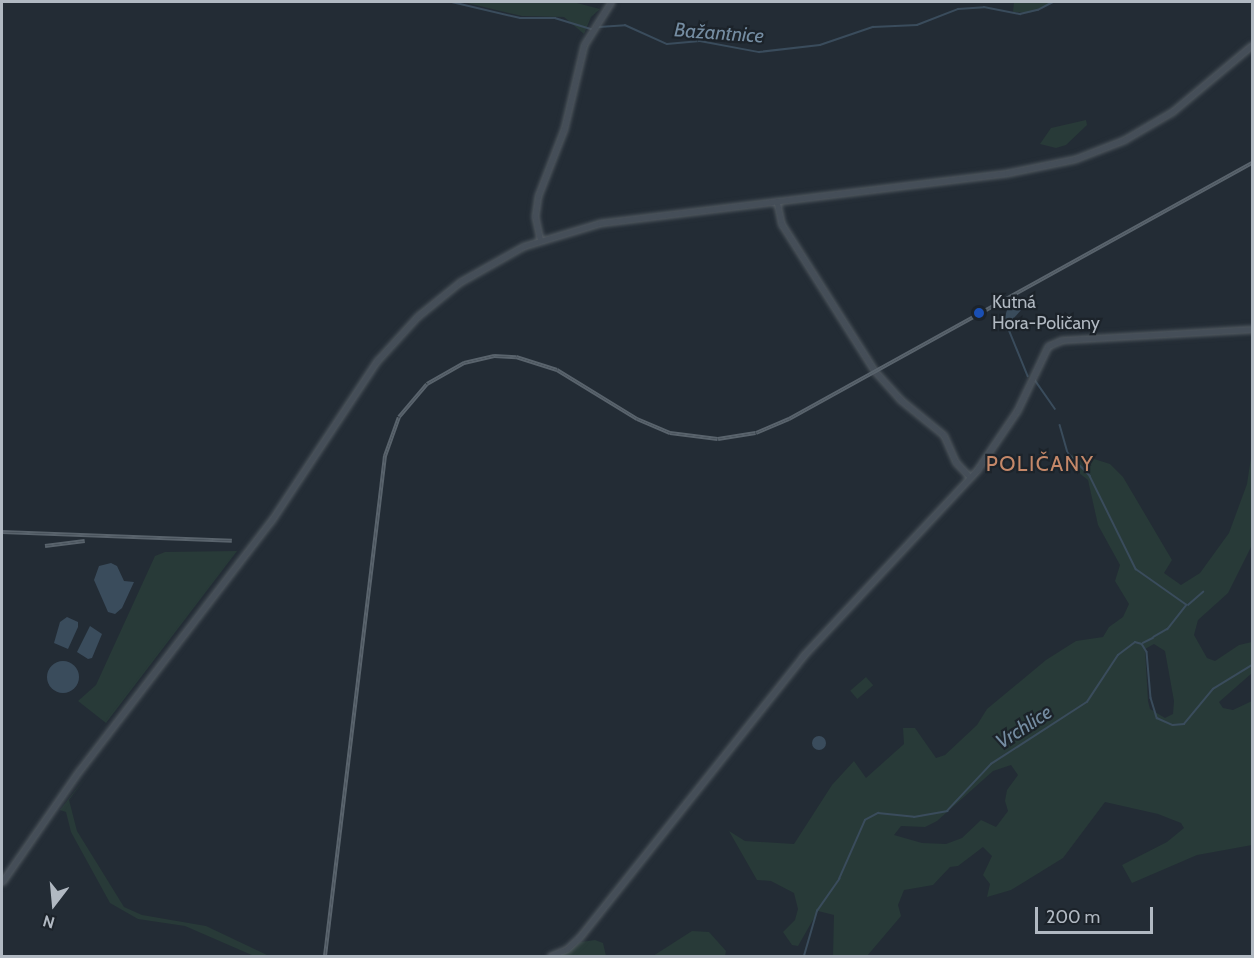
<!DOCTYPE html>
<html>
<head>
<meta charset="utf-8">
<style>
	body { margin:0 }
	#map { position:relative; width:1254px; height:958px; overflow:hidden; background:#232c35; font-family:Cabin,sans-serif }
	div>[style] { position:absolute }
	.green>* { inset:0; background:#283a38; transform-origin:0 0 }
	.water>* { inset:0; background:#3a4c5c }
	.round { border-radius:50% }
	.stream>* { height:1.5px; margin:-0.75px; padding:0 0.75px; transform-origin:0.75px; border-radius:0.75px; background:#3a4c5c }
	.roads { filter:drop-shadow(0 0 2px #545c63) drop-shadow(0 0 2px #545c63) }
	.secondary>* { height:4.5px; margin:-2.25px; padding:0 2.25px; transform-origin:2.25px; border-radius:2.25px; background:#454e58 }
	.rail>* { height:4px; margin-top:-2px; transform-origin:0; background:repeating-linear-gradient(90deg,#1c232a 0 4.5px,#59636c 0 9px); box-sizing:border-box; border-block:2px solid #59636c }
	.dots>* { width:16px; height:16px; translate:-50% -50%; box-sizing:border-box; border:3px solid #1c232a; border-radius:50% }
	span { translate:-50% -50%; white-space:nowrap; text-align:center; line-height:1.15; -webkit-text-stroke:4.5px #1c232a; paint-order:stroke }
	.poi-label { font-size:18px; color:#b1b9c2 }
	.left { translate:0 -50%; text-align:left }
	.water-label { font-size:20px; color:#758da2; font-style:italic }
	.quarter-label { font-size:21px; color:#c58869; letter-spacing:1.5px }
	.frame { position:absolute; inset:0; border:3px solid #b1b9c2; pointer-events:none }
	.north { position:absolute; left:24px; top:874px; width:60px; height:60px; -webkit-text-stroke:4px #1c232a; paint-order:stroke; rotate:196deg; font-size:16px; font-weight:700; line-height:24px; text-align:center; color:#b1b9c2 }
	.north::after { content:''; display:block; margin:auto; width:21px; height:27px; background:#b1b9c2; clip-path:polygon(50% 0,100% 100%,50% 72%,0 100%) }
	.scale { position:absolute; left:1035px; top:907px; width:118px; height:27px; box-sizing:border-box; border:3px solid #b1b9c2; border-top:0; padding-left:8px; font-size:18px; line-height:21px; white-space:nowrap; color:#b1b9c2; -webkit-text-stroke:4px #1c232a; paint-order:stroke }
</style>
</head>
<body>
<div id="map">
	<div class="green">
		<div style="clip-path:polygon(463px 2px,573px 2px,600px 9px,591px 17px,584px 34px,564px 17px,522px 16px)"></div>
		<div style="clip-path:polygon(1014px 2px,1054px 2px,1029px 13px,1013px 12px)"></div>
		<div style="clip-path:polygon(1086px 120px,1087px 125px,1066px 145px,1056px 148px,1040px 144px,1051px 128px)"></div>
		<div style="clip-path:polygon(evenodd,1252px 451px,1252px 545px,1228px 593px,1198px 620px,1194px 635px,1207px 658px,1215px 661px,1239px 645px,1252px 642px,1252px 673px,1219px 702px,1223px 708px,1233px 710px,1252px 701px,1252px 845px,1197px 855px,1132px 883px,1122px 865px,1167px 842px,1184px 828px,1181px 823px,1158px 814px,1105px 802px,1063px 858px,1011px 890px,987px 897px,990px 884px,983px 875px,992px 856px,983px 847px,958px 866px,950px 867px,933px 885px,904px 890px,898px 905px,901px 916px,867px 956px,833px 956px,834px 915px,818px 911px,798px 946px,792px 945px,783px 932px,795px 920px,798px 909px,794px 893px,771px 881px,757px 880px,729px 831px,745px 841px,794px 844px,832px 785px,854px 761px,866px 778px,904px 744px,903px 728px,915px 728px,936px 758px,945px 755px,977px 725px,987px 709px,1046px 660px,1076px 641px,1103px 637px,1109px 627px,1123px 617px,1129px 604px,1115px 581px,1120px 565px,1098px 525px,1088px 480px,1065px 462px,1075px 453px,1110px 464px,1123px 477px,1172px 560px,1164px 573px,1181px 585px,1200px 573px,1229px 533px,1247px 484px,1252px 451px,1154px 644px,1165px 651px,1174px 701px,1173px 714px,1165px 718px,1150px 709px,1148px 701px,1145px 649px,1154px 644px,1252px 451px,1011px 765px,1018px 775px,1007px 790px,1005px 801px,1008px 811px,996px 827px,981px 820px,962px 838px,946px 844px,922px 843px,894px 835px,901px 826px,925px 827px,937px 821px,993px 771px,1011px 765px)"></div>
		<div style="clip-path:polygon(237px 551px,106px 723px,78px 701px,96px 685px,155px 556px,165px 552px)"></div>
		<div style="left:866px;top:677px;width:11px;height:21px;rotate:49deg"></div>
		<div style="clip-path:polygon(85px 778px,69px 800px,77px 831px,124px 907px,142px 915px,206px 926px,269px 956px,254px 956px,185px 926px,138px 919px,110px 903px,71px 832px,66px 812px,60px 810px)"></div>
		<div style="clip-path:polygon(692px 931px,709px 932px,726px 951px,725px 956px,653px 956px)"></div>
		<div style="clip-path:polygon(595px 940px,603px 943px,606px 956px,559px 956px,581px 942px)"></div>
	</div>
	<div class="water">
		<div style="clip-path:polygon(1012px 303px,1022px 309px,1006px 327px,1003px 323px,1007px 310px)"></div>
		<div style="clip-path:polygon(111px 563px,117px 566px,124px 581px,134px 582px,122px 608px,115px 614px,108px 612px,94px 580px,99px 566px)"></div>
		<div style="clip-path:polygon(67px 617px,78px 622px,78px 627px,68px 649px,54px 643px,60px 622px)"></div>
		<div style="clip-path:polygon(90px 626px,102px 634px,92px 658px,88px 659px,77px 652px)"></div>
		<div class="round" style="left:47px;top:661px;width:32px;height:32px"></div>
		<div class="round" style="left:812px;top:736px;width:14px;height:14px"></div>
	</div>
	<div class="stream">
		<div style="left:452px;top:2px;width:70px;rotate:13.2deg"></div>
		<div style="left:520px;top:18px;width:35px"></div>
		<div style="left:555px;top:18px;width:38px;rotate:17deg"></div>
		<div style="left:599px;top:27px;width:26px;rotate:-4deg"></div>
		<div style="left:625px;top:25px;width:46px;rotate:24.3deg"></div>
		<div style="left:667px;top:44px;width:33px;rotate:-5deg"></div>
		<div style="left:700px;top:41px;width:60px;rotate:10.6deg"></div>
		<div style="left:759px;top:52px;width:61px;rotate:-6.5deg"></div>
		<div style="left:820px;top:45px;width:56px;rotate:-18.8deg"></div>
		<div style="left:873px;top:27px;width:44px;rotate:-2.6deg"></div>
		<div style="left:917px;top:25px;width:44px;rotate:-21.3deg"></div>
		<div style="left:958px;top:9px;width:26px;rotate:-4deg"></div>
		<div style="left:984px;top:7px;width:37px;rotate:11deg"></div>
		<div style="left:1020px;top:14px;width:18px;rotate:-13deg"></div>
		<div style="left:1038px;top:10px;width:17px;rotate:-28deg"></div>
		<div style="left:1008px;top:327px;width:53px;rotate:67.8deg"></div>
		<div style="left:1035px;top:380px;width:35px;rotate:55deg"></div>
		<div style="left:1060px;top:425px;width:29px;rotate:74deg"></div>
		<div style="left:1068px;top:453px;width:32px;rotate:46deg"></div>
		<div style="left:1090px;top:476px;width:104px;rotate:63.7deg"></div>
		<div style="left:1136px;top:569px;width:62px;rotate:35.2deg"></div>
		<div style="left:1187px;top:605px;width:31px;rotate:128deg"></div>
		<div style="left:1168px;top:629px;width:16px;rotate:150deg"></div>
		<div style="left:1188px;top:605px;width:20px;rotate:-41deg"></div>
		<div style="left:1143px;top:643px;width:11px;rotate:-27deg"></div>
		<div style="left:804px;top:956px;width:47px;rotate:-73.9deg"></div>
		<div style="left:817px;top:911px;width:39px;rotate:-55deg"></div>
		<div style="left:839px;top:879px;width:64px;rotate:-66.2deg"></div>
		<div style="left:865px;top:820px;width:15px;rotate:-28deg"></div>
		<div style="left:878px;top:813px;width:36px;rotate:6deg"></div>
		<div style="left:914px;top:817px;width:34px;rotate:-10deg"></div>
		<div style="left:947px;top:811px;width:64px;rotate:-46.9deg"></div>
		<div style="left:991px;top:764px;width:114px;rotate:-32.9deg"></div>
		<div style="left:1087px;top:702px;width:56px;rotate:-56.6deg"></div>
		<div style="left:1118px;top:655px;width:21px;rotate:-37deg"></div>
		<div style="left:1135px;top:642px;width:7px;rotate:16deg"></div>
		<div style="left:1142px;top:644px;width:9px;rotate:58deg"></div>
		<div style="left:1147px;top:652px;width:46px;rotate:85deg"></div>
		<div style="left:1151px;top:698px;width:21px;rotate:73deg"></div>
		<div style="left:1157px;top:718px;width:17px;rotate:24deg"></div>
		<div style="left:1173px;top:725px;width:11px;rotate:-5deg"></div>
		<div style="left:1184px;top:724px;width:45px;rotate:-50.4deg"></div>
		<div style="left:1213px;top:689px;width:46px;rotate:-31.6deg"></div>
	</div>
	<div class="roads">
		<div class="secondary">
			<div style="left:777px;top:201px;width:24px;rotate:78deg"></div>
			<div style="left:782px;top:224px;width:174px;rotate:57.7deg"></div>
			<div style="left:875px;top:371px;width:38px;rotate:48deg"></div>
			<div style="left:900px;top:399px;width:57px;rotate:39.3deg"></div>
			<div style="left:944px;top:435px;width:30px;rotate:66deg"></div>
			<div style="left:956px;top:462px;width:21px;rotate:47deg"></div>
			<div style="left:540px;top:240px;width:24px;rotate:-102deg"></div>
			<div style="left:535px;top:217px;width:21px;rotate:-82deg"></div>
			<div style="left:538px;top:196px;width:72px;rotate:-68.8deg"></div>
			<div style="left:564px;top:129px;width:86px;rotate:-76.6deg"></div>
			<div style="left:584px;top:45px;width:51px;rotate:-57.9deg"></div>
			<div style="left:2px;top:882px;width:135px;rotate:-55.3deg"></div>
			<div style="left:79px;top:771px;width:315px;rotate:-52.5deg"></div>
			<div style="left:271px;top:521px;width:192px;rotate:-56.5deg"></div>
			<div style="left:377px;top:361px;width:61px;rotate:-47.7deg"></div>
			<div style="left:418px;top:316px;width:54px;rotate:-39deg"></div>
			<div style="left:460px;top:282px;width:73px;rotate:-29.4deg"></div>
			<div style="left:524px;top:246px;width:79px;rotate:-16.8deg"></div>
			<div style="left:600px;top:223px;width:410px;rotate:-7deg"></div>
			<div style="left:1007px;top:173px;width:69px;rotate:-11.6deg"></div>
			<div style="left:1075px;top:159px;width:53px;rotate:-21.2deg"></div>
			<div style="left:1124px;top:140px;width:56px;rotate:-30.3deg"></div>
			<div style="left:1172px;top:112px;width:104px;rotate:-39.9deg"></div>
			<div style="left:550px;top:956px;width:18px;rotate:-22deg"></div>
			<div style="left:567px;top:949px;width:16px;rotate:-43deg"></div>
			<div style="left:579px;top:938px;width:360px;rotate:-51.5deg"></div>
			<div style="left:803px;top:656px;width:255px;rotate:-46.9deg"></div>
			<div style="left:977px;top:470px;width:71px;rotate:-55.9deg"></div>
			<div style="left:1017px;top:411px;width:72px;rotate:-64.5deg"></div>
			<div style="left:1048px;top:346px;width:15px;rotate:-23deg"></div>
			<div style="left:1062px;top:340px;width:190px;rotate:-3.3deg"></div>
		</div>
	</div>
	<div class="rail">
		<div style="left:2px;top:532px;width:230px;rotate:2.2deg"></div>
		<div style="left:45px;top:546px;width:40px;rotate:-7.1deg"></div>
		<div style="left:325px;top:956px;width:504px;rotate:-83.16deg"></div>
		<div style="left:385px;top:456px;width:41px;rotate:-70.3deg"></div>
		<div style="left:399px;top:417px;width:43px;rotate:-49.7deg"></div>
		<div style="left:427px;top:384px;width:43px;rotate:-29.6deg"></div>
		<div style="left:464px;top:363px;width:31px;rotate:-13deg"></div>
		<div style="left:494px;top:356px;width:22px;rotate:3deg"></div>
		<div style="left:516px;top:357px;width:43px;rotate:17.6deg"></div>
		<div style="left:557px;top:370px;width:94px;rotate:31.5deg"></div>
		<div style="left:637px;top:419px;width:36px;rotate:23deg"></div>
		<div style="left:670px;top:433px;width:48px;rotate:7.1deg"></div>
		<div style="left:718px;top:439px;width:38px;rotate:-9deg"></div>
		<div style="left:756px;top:433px;width:36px;rotate:-23deg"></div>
		<div style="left:789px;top:419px;width:529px;rotate:-28.94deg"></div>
	</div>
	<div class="dots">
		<div style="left:979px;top:313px;background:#1a4fb4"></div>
	</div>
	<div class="poi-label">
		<span class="left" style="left:992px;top:313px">Kutná<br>Hora-Poličany</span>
	</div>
	<div class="water-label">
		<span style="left:719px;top:33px;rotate:4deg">Bažantnice</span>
		<span style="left:1024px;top:727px;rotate:-33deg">Vrchlice</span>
	</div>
	<div class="quarter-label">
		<span style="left:1040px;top:464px">POLIČANY</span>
	</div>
	<div class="frame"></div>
	<div class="north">N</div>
	<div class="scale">200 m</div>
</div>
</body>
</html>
